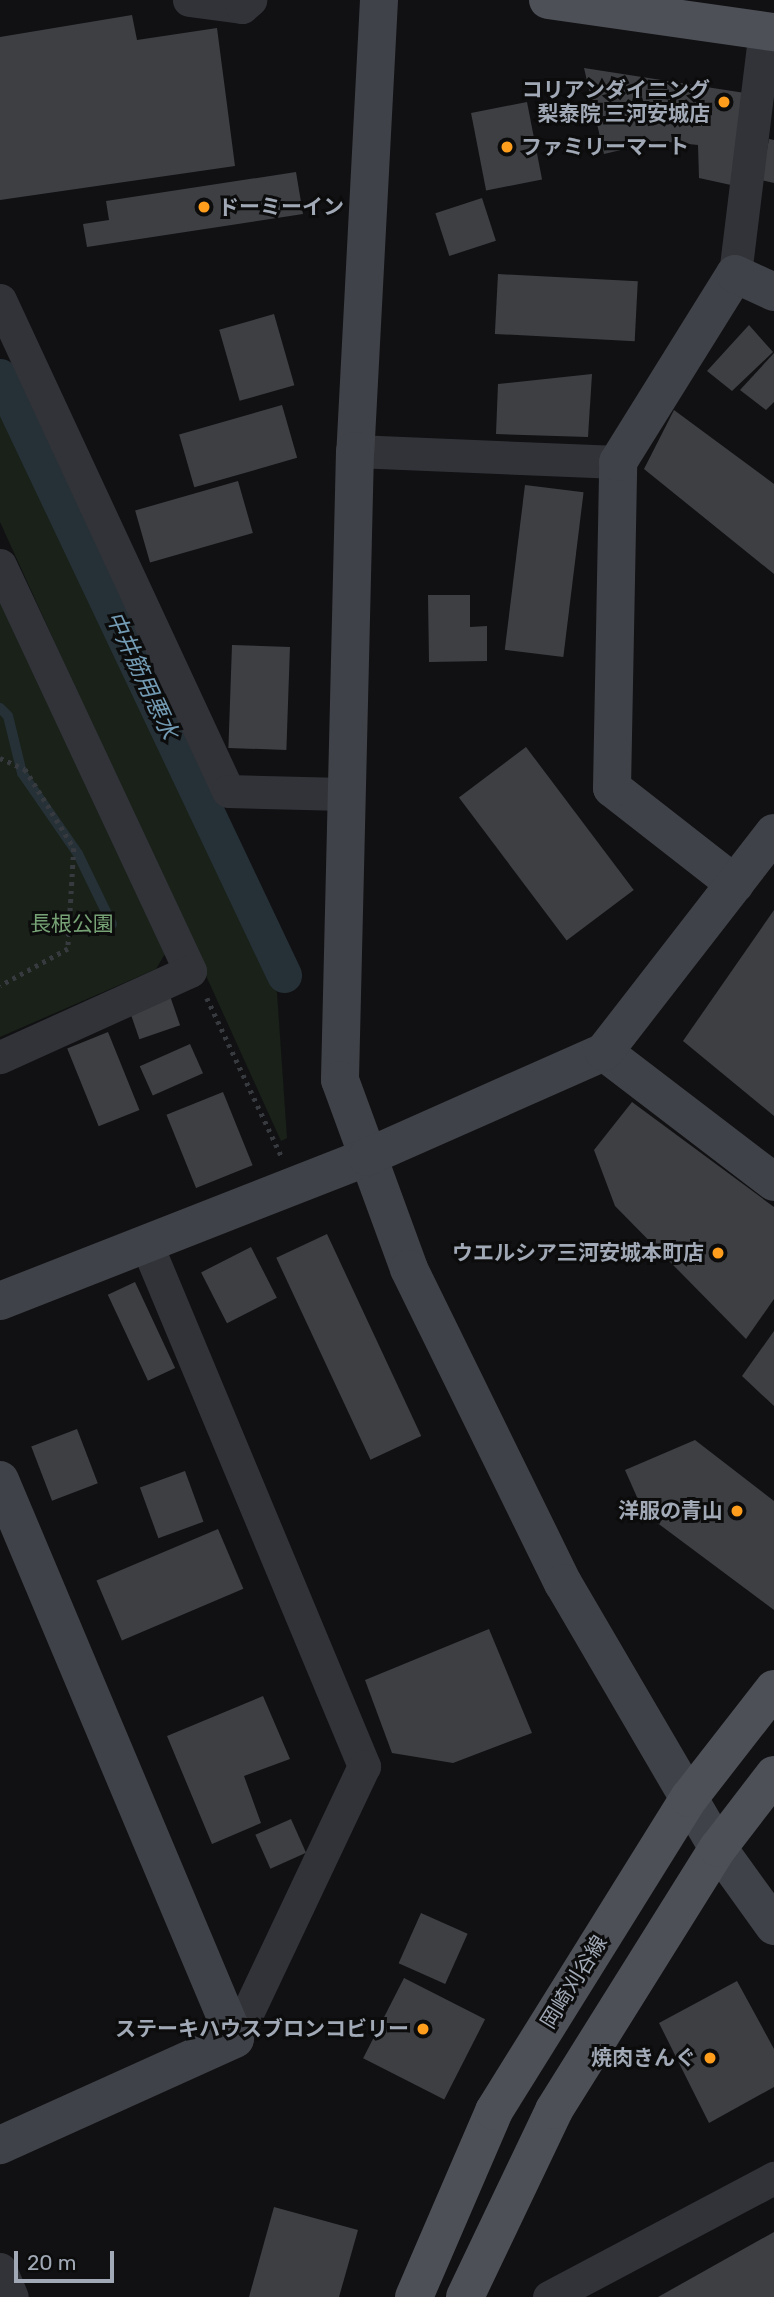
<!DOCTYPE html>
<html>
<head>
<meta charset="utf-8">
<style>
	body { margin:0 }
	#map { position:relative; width:774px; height:2297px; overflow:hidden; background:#111113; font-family:Rubik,"Noto Sans JP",sans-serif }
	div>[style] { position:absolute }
	.green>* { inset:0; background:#192119 }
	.stream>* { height:10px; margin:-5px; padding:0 5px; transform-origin:5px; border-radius:5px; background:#263137 }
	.canal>* { height:35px; margin:-17.5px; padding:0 17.5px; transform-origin:17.5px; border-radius:17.5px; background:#263137 }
	.building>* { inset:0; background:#3d3f43; transform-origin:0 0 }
	.path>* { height:4.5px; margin-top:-2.25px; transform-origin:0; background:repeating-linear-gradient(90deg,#373a3f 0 3.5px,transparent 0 8.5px) }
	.street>* { height:33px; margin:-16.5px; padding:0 16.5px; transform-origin:16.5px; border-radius:16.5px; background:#313338 }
	.secondary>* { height:38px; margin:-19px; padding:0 19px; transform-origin:19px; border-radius:19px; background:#3f4248 }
	.primary>* { height:38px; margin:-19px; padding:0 19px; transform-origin:19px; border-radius:19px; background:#4d5057 }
	.dots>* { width:19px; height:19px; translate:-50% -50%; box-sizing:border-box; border:4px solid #0c0c0d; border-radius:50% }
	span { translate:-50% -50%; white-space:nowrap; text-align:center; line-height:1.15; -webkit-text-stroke:6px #0c0c0d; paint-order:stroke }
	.poi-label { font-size:21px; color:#a0a9b5; font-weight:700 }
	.right { translate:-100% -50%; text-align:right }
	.left { translate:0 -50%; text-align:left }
	.park-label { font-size:21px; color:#76a275 }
	.street-label { font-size:21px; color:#a0a9b5 }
	.water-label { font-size:23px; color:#739cb4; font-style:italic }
	.scale { position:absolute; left:14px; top:2251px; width:100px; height:32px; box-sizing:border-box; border:4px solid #a0a9b5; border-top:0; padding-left:9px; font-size:21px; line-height:24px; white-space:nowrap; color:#a0a9b5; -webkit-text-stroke:5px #0c0c0d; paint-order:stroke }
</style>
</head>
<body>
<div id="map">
	<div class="green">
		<div style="clip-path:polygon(0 403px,277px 993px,287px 1138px,281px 1141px,0 522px)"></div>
		<div style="clip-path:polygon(0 597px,165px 954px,156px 969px,0 1037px)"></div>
	</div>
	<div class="stream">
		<div style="left:0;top:708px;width:11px;rotate:45deg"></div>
		<div style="left:8px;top:716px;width:59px;rotate:76.2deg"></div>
		<div style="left:22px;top:773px;width:98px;rotate:55.3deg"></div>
		<div style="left:78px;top:854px;width:78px;rotate:64.1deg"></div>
	</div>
	<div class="canal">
		<div style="left:0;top:376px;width:663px;rotate:64.63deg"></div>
	</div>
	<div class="building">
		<div style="clip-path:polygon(132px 15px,137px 40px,217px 28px,235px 166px,0 200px,0 37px)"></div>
		<div style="clip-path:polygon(584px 68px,745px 93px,731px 185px,699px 178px,698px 145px,659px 141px,604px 154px)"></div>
		<div style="left:527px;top:102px;width:79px;height:57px;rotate:79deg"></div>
		<div style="clip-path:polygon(769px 139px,774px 140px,774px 183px,761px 180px)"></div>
		<div style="clip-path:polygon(296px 172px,303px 214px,87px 247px,83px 224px,109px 220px,106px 201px)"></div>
		<div style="left:482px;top:198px;width:45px;height:49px;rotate:72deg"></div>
		<div style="left:498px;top:274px;width:140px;height:60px;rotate:3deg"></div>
		<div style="left:274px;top:314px;width:74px;height:57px;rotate:74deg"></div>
		<div style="clip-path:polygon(749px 325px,773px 352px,732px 391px,707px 371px)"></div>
		<div style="clip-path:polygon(774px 353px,774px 402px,766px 410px,740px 390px)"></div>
		<div style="clip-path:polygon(592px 374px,588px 437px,496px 434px,498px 384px)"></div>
		<div style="left:282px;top:405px;width:55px;height:107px;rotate:74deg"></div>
		<div style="clip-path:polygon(674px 410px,774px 484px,774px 574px,644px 469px)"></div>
		<div style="left:238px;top:481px;width:54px;height:107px;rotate:74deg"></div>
		<div style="left:525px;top:485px;width:59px;height:166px;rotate:7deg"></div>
		<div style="clip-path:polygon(428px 595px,470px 595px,470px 627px,487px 626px,487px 661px,429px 662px)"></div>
		<div style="left:232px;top:645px;width:58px;height:103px;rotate:2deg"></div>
		<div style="left:526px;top:747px;width:179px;height:84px;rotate:53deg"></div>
		<div style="clip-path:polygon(774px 910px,774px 1116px,683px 1041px)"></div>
		<div style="left:170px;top:996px;width:31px;height:43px;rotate:71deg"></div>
		<div style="left:108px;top:1032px;width:84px;height:44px;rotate:68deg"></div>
		<div style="left:190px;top:1044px;width:32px;height:55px;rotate:66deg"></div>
		<div style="left:223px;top:1092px;width:79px;height:61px;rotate:68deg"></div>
		<div style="clip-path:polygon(632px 1102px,774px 1207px,774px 1299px,746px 1339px,615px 1206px,594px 1150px)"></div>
		<div style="left:327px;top:1234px;width:223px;height:56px;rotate:65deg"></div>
		<div style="left:251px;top:1247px;width:57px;height:56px;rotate:63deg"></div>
		<div style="left:135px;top:1282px;width:95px;height:30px;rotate:65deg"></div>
		<div style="clip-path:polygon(774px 1331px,774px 1406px,742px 1376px)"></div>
		<div style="left:77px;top:1429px;width:58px;height:49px;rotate:69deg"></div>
		<div style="clip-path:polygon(695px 1440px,774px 1501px,774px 1610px,644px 1513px,625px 1470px)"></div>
		<div style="left:185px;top:1471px;width:54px;height:48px;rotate:70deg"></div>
		<div style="left:218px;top:1529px;width:65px;height:132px;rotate:67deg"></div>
		<div style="clip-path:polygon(489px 1629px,532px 1733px,453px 1763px,392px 1753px,365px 1680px)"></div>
		<div style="clip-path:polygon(263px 1696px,290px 1759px,244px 1776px,261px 1823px,212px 1844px,167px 1736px)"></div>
		<div style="left:291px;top:1819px;width:37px;height:39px;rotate:66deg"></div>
		<div style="left:421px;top:1913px;width:51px;height:55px;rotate:24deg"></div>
		<div style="left:404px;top:1978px;width:91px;height:90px;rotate:27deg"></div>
		<div style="clip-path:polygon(737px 1981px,774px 2049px,774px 2087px,709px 2123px,659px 2023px)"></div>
		<div style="clip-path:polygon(274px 2207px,358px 2230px,339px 2297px,249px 2297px)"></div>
		<div style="clip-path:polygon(774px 2232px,774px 2297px,658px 2297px)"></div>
	</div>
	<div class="path">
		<div style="left:0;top:758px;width:27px;rotate:24deg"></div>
		<div style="left:25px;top:769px;width:93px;rotate:58.2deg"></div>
		<div style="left:74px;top:848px;width:101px;rotate:93.4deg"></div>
		<div style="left:68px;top:949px;width:77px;rotate:151.4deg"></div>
		<div style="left:207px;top:998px;width:174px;rotate:64.8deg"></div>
	</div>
	<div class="street">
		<div style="left:189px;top:0;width:53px;rotate:7.5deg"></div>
		<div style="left:242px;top:7px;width:11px;rotate:-41deg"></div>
		<div style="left:735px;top:274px;width:246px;rotate:-83deg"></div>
		<div style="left:0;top:300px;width:541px;rotate:65.09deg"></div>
		<div style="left:228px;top:791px;width:116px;rotate:1.5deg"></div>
		<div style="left:355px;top:451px;width:263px;rotate:2.4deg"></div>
		<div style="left:0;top:565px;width:448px;rotate:64.9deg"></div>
		<div style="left:190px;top:971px;width:209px;rotate:155.6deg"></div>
		<div style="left:146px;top:1243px;width:567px;rotate:67.37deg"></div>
		<div style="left:364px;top:1766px;width:302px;rotate:115.3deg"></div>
		<div style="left:0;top:2269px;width:30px;rotate:67deg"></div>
		<div style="left:549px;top:2297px;width:255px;rotate:-27.9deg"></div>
	</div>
	<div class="secondary">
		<div style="left:379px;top:0;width:452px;rotate:93deg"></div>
		<div style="left:355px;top:451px;width:629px;rotate:91.37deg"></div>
		<div style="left:340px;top:1080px;width:201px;rotate:69.9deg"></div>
		<div style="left:409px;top:1269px;width:350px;rotate:63.9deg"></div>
		<div style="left:563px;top:1583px;width:307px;rotate:59.7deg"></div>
		<div style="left:718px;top:1848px;width:96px;rotate:54.3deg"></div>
		<div style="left:735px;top:884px;width:156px;rotate:-142deg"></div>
		<div style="left:612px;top:788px;width:326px;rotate:-88.9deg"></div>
		<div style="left:618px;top:462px;width:221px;rotate:-58.1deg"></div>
		<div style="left:735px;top:274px;width:43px;rotate:24.8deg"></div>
		<div style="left:604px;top:1052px;width:214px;rotate:37.4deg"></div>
		<div style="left:0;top:1301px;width:394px;rotate:-21.4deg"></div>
		<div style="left:367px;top:1157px;width:259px;rotate:-23.9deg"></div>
		<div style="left:604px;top:1052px;width:277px;rotate:-52.2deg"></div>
		<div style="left:0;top:1480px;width:606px;rotate:67.2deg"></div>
		<div style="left:235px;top:2039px;width:258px;rotate:155.7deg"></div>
	</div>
	<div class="primary">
		<div style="left:548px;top:0;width:228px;rotate:8.1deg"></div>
		<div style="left:414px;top:2297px;width:202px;rotate:-66.7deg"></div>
		<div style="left:494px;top:2111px;width:369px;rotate:-58.1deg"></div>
		<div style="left:689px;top:1798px;width:138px;rotate:-52.1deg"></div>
		<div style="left:465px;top:2297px;width:207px;rotate:-64.5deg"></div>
		<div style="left:554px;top:2110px;width:309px;rotate:-58deg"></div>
		<div style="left:718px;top:1848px;width:92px;rotate:-52.5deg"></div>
	</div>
	<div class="dots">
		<div style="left:724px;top:102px;background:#ff9e1c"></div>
		<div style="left:507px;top:147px;background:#ff9e1c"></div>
		<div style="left:204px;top:207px;background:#ff9e1c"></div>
		<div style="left:718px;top:1253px;background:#ff9e1c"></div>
		<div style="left:737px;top:1511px;background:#ff9e1c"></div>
		<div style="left:423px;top:2029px;background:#ff9e1c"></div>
		<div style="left:710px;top:2058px;background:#ff9e1c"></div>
	</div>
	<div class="poi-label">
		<span class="right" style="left:710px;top:102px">コリアンダイニング<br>梨泰院 三河安城店</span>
		<span class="left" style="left:521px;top:147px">ファミリーマート</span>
		<span class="left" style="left:218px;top:207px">ドーミーイン</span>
		<span class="right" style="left:704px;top:1253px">ウエルシア三河安城本町店</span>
		<span class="right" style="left:723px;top:1511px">洋服の青山</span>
		<span class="right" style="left:409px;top:2029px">ステーキハウスブロンコビリー</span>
		<span class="right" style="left:696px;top:2058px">焼肉きんぐ</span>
	</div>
	<div class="park-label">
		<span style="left:72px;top:924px">長根公園</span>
	</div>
	<div class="street-label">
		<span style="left:574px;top:1982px;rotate:-58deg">岡崎刈谷線</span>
	</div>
	<div class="water-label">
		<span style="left:142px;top:675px;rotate:65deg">中井筋用悪水</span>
	</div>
	<div class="scale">20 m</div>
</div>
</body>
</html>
